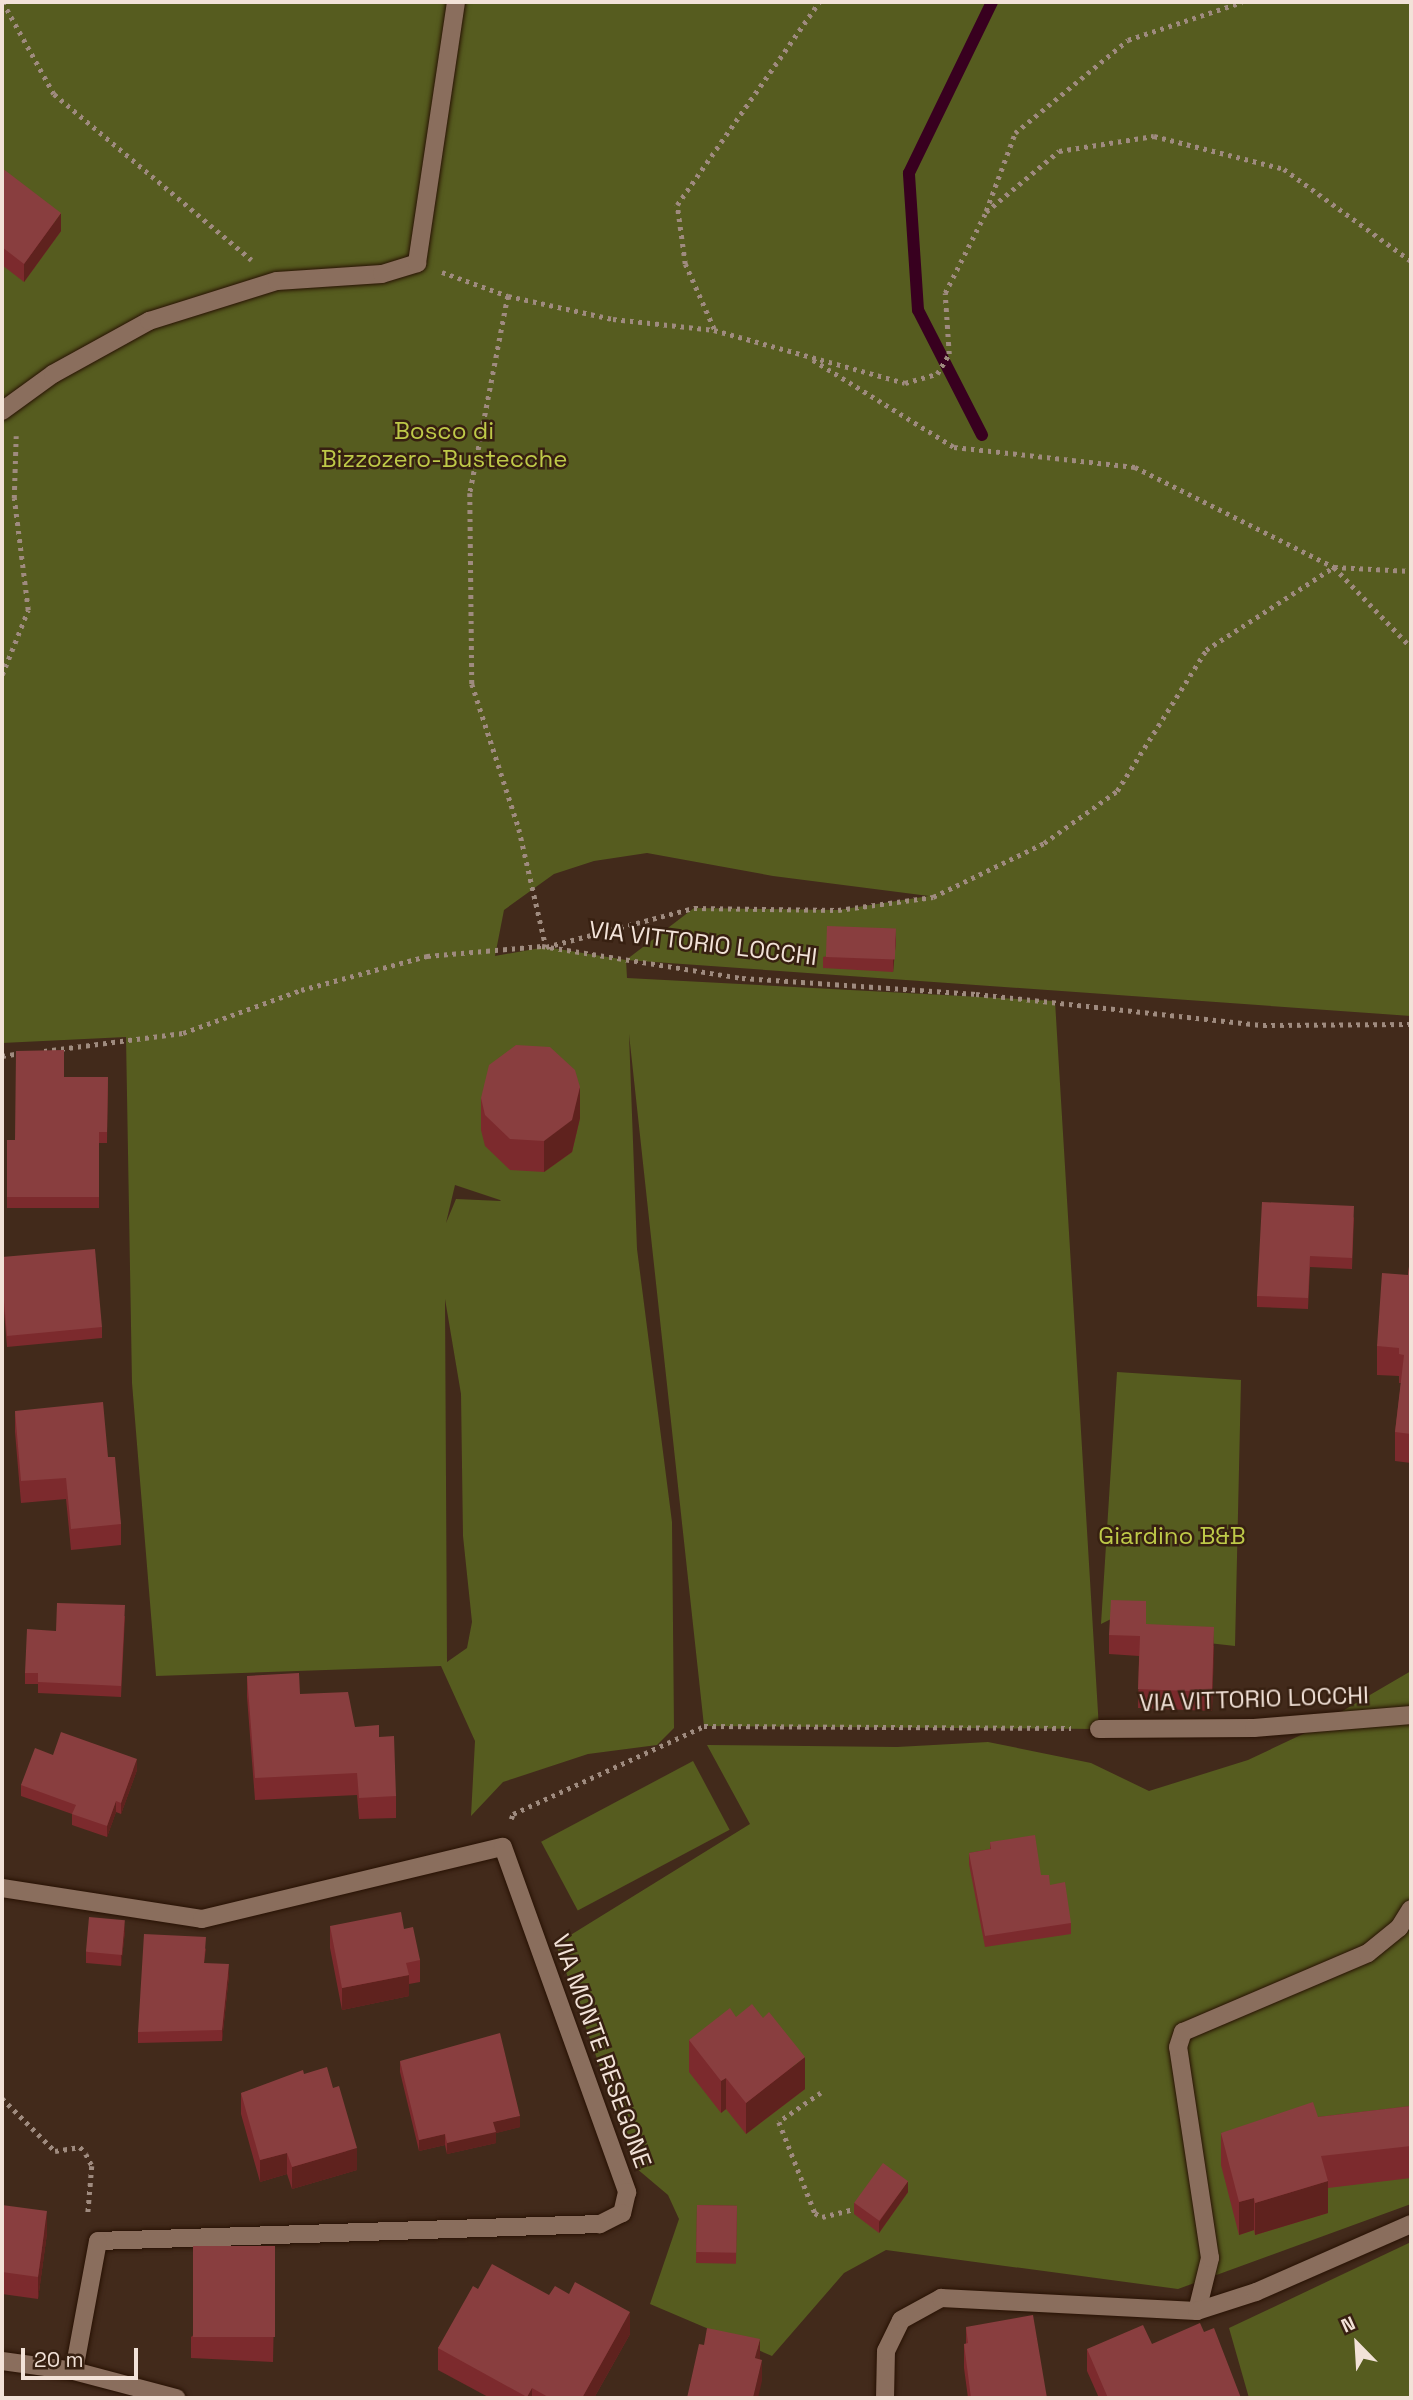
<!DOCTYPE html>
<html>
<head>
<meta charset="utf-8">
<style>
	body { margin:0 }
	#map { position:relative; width:1413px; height:2400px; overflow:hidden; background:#422a1b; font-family:"Space Grotesk",sans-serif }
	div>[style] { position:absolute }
	.green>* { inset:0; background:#565c1f; transform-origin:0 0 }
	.stream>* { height:12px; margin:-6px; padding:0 6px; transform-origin:6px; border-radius:6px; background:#38001f }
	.path>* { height:4.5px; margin-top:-2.25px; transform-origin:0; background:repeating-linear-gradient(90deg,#9f8b7f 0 3.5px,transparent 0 8.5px) }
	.roads { filter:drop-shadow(0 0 2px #281204) drop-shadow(0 0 2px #281204) }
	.minor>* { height:18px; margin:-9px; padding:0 9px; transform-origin:9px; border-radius:9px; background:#8a6e5d }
	.wall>* { inset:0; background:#7c2a2d; transform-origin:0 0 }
	.shaded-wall>* { inset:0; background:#5f221e }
	.building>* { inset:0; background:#893e3f; transform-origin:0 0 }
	span { translate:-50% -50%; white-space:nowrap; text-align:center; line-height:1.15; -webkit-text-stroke:5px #372011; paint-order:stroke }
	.park-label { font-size:24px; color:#bec948 }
	.street-label { font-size:24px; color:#f2e2d8 }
	.frame { position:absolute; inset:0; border:4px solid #f2e2d8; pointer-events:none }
	.north { position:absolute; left:1322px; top:2309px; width:70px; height:70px; -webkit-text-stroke:5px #372011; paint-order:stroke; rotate:336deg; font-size:19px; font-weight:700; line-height:28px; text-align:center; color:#f2e2d8 }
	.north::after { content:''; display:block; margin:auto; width:24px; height:32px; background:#f2e2d8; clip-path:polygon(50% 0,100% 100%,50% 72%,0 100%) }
	.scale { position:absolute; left:21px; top:2348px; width:117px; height:32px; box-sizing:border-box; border:4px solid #f2e2d8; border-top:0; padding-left:9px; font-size:21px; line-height:24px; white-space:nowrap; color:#f2e2d8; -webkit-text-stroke:5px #372011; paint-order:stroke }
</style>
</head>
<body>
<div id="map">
	<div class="green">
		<div style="clip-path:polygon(evenodd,2px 2px,1411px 2px,1411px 1016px,626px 960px,627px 978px,1055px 1001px,1099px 1729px,704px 1726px,629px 1034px,637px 1249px,672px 1522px,674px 1728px,657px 1745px,588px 1754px,503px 1782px,471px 1816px,475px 1741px,441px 1666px,156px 1676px,132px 1383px,126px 1037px,2px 1043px,2px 2px,647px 853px,773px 876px,929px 896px,838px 910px,694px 908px,626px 960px,546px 947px,495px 956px,504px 910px,554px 874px,594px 861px,647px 853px,2px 2px,455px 1185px,500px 1200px,501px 1201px,456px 1199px,446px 1223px,455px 1185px,2px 2px,445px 1299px,461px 1394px,463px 1536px,472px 1622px,467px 1648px,447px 1662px,445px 1299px)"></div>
		<div style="clip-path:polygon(1117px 1372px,1241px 1380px,1235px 1646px,1146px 1636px,1146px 1621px,1111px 1619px,1101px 1624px)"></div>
		<div style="clip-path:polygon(1411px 1671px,1411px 2204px,1178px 2289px,886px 2250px,844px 2273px,772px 2356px,650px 2304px,679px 2219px,668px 2195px,636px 2168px,556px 1944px,750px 1824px,707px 1745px,897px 1747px,988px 1742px,1091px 1763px,1149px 1791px,1248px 1760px,1303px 1734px)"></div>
		<div style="left:693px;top:1761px;width:78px;height:172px;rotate:62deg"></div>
		<div style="clip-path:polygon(1411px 2242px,1411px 2398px,1249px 2398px,1229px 2328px)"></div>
	</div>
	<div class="stream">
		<div style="left:982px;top:435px;width:140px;rotate:-117.1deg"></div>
		<div style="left:918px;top:310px;width:137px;rotate:-93.8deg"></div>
		<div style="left:909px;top:173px;width:190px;rotate:-64.1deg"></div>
	</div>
	<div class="path">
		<div style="left:3px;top:2px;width:105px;rotate:61deg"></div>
		<div style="left:54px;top:94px;width:258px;rotate:40deg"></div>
		<div style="left:986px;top:211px;width:83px;rotate:-69.6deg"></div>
		<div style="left:1015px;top:133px;width:146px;rotate:-39.5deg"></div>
		<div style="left:1128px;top:40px;width:120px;rotate:-18.4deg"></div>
		<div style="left:442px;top:272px;width:70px;rotate:20deg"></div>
		<div style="left:508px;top:296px;width:107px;rotate:12.4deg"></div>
		<div style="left:613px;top:319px;width:102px;rotate:6.2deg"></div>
		<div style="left:714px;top:330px;width:198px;rotate:15.5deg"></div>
		<div style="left:905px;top:383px;width:33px;rotate:-16deg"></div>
		<div style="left:937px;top:374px;width:23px;rotate:-59deg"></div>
		<div style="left:949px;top:354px;width:61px;rotate:-93.8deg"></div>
		<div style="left:945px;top:293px;width:91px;rotate:-63.2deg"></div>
		<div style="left:986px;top:212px;width:95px;rotate:-39.9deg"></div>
		<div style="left:1059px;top:151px;width:96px;rotate:-9deg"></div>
		<div style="left:1154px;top:136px;width:134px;rotate:14.2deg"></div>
		<div style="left:1284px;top:169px;width:157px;rotate:35.9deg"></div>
		<div style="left:508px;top:296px;width:201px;rotate:100.9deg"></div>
		<div style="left:470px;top:493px;width:191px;rotate:89.4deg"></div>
		<div style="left:472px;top:684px;width:152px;rotate:72deg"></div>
		<div style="left:519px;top:829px;width:121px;rotate:77.1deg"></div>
		<div style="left:546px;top:947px;width:153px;rotate:-14.8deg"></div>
		<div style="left:694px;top:908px;width:144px;rotate:0.8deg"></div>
		<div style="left:838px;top:910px;width:96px;rotate:-7.8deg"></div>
		<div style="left:933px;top:897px;width:123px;rotate:-25.9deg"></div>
		<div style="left:1044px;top:843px;width:90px;rotate:-35.5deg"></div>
		<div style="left:1117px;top:791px;width:167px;rotate:-57.7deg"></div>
		<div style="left:1206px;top:650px;width:153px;rotate:-33deg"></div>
		<div style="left:1334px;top:567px;width:77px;rotate:3deg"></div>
		<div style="left:714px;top:329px;width:71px;rotate:-114deg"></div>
		<div style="left:685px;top:264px;width:60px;rotate:-97.7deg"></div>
		<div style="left:677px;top:205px;width:248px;rotate:-55deg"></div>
		<div style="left:813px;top:360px;width:166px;rotate:31.7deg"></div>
		<div style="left:954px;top:447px;width:182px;rotate:6.3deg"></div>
		<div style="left:1135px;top:467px;width:223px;rotate:26.7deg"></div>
		<div style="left:1334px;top:567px;width:111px;rotate:46.1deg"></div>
		<div style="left:2px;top:675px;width:70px;rotate:-68.2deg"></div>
		<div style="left:28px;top:610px;width:113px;rotate:-97.1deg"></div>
		<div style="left:14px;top:498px;width:62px;rotate:-88.2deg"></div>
		<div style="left:44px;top:1051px;width:140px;rotate:-7.4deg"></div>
		<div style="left:183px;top:1033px;width:126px;rotate:-20deg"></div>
		<div style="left:301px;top:990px;width:131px;rotate:-15.1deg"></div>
		<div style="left:427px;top:956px;width:115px;rotate:-5deg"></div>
		<div style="left:542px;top:946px;width:203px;rotate:9.1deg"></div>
		<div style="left:742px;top:978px;width:235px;rotate:3.9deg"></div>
		<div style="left:976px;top:994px;width:289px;rotate:6.2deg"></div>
		<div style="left:1263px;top:1025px;width:148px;rotate:-0.4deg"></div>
		<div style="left:2px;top:1056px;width:20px;rotate:-9deg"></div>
		<div style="left:511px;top:1819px;width:5px;rotate:-68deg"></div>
		<div style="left:513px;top:1814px;width:210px;rotate:-24.7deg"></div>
		<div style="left:704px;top:1726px;width:367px;rotate:0.3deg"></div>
		<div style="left:821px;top:2093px;width:51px;rotate:145.4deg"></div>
		<div style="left:779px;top:2122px;width:98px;rotate:68.4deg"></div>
		<div style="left:815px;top:2213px;width:8px;rotate:30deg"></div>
		<div style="left:822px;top:2217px;width:37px;rotate:-14deg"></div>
		<div style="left:2px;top:2098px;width:75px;rotate:45deg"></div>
		<div style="left:55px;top:2151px;width:25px;rotate:-9deg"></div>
		<div style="left:80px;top:2147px;width:9px;rotate:49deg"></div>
		<div style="left:86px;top:2154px;width:13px;rotate:63deg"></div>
		<div style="left:92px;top:2166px;width:48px;rotate:94.8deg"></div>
	</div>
	<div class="roads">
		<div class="minor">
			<div style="left:2px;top:411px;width:63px;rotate:-36deg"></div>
			<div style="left:53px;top:374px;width:110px;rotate:-28.9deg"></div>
			<div style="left:149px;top:321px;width:134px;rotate:-17.4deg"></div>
			<div style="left:277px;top:281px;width:105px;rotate:-3.8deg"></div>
			<div style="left:382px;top:274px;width:37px;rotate:-17deg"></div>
			<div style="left:417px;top:263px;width:264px;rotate:-81.5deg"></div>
			<div style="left:1099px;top:1729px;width:155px;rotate:-0.4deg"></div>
			<div style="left:1254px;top:1728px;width:158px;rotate:-4.7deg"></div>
			<div style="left:2px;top:1888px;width:202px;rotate:8.8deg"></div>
			<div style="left:202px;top:1919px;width:309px;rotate:-13.5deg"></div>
			<div style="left:503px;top:1847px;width:367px;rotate:70.2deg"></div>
			<div style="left:627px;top:2192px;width:22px;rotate:103deg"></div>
			<div style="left:622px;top:2213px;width:25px;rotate:153deg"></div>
			<div style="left:600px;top:2224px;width:502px;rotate:178.06deg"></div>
			<div style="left:98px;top:2241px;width:132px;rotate:100.5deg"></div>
			<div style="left:1197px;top:2311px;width:55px;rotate:-76.2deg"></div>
			<div style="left:1210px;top:2258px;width:213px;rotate:-98.6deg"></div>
			<div style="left:1178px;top:2047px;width:16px;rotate:-72deg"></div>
			<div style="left:1183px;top:2032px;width:201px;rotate:-23.1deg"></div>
			<div style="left:1368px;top:1953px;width:40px;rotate:-39deg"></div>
			<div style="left:1399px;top:1928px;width:22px;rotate:-58deg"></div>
			<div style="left:2px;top:2361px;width:73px;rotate:7.9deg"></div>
			<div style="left:74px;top:2371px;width:106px;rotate:14.8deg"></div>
			<div style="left:885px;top:2398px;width:47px;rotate:-88.8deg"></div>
			<div style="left:886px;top:2351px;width:34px;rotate:-64deg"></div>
			<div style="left:901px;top:2320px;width:46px;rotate:-28.8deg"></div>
			<div style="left:941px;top:2298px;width:256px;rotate:2.9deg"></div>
			<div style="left:1197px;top:2311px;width:62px;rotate:-17.9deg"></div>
			<div style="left:1256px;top:2292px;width:169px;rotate:-23.7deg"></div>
		</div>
	</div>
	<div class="wall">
		<div style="clip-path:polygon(2px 168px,61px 231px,24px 282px,2px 265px)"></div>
		<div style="clip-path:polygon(896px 940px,893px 972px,823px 968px,823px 957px)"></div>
		<div style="clip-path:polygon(64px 1077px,108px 1077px,107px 1143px,99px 1143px,99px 1208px,7px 1208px,7px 1140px,15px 1140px)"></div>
		<div style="clip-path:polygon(481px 1098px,580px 1118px,572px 1152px,544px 1172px,510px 1170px,485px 1146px,481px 1130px)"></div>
		<div style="clip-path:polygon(1354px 1217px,1352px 1269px,1310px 1267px,1308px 1309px,1257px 1307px,1257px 1296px)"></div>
		<div style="clip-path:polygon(1411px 1250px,1411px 1463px,1395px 1461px,1395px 1432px,1401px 1383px,1399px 1383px,1399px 1376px,1377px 1375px,1377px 1346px,1408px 1275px)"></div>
		<div style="clip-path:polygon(2px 1257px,102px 1327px,102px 1338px,7px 1347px,2px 1288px)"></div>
		<div style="clip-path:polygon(15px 1411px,108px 1457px,121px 1524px,121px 1545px,71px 1550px,66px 1499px,21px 1503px,15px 1432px)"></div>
		<div style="clip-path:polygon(125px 1616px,121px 1697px,38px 1693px,38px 1684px,25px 1684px,25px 1673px,56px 1631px)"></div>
		<div style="clip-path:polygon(1146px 1624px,1214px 1646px,1212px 1711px,1138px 1708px,1139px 1656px,1109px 1654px,1109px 1635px)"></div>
		<div style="clip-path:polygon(247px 1676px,300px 1694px,355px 1727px,379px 1737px,396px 1796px,396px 1818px,359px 1819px,357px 1795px,255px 1800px,247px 1697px)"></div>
		<div style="clip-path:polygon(53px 1755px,137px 1770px,121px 1814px,116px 1812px,107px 1837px,72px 1825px,72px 1814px,21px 1796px,21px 1785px)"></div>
		<div style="clip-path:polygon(990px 1842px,1041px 1875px,1071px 1923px,1071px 1934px,985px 1947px,969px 1864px,969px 1853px,990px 1849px)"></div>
		<div style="clip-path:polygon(330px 1926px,404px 1929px,420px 1960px,420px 1982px,409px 1984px,409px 1996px,342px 2010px,330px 1948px)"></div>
		<div style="clip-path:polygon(125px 1931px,121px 1966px,86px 1963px,86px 1952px)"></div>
		<div style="clip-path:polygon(206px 1948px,204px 1963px,229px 1975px,222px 2041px,138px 2043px,138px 2032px)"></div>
		<div style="clip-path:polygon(736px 2017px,763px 2018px,805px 2089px,746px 2134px,726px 2109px,721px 2113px,689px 2072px,689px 2040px)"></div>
		<div style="clip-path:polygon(400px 2061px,520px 2127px,496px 2133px,496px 2143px,447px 2154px,445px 2145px,419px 2151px,400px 2072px)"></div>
		<div style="clip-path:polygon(304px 2074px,357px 2170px,292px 2189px,287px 2174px,260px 2182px,241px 2114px,241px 2093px)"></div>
		<div style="clip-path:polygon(1411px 2106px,1411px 2178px,1328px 2188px,1328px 2213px,1255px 2235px,1254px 2230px,1239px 2235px,1221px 2165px,1221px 2133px,1318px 2117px)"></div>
		<div style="clip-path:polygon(908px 2192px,879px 2233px,854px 2214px,854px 2203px)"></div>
		<div style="clip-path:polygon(2px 2205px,47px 2233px,38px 2299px,2px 2294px)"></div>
		<div style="left:697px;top:2205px;width:40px;height:58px;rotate:1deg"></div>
		<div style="clip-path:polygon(275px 2267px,273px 2362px,191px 2358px,191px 2337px)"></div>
		<div style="clip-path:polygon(478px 2289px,549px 2295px,630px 2334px,594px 2398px,490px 2398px,438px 2370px,438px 2348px)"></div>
		<div style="clip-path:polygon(966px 2327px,1047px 2398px,968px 2398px,964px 2368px,964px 2344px,966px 2344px)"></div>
		<div style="clip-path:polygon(1204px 2332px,1241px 2398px,1099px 2398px,1087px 2371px,1087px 2349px,1152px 2344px)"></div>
	</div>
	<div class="shaded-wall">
		<div style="clip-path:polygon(61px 213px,61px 231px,24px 282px,24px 264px)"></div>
		<div style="clip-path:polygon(896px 929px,896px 940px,893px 972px,893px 961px)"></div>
		<div style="clip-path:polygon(580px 1087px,580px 1118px,572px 1152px,544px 1172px,544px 1141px)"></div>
		<div style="clip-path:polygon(1214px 1627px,1214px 1646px,1212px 1711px,1212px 1692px)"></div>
		<div style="clip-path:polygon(137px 1759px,137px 1770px,121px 1814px,121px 1803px)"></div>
		<div style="clip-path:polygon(116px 1801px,116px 1812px,107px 1837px,107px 1826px)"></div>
		<div style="clip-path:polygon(125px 1920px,125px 1931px,121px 1966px,121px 1955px)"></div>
		<div style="clip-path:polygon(229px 1964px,229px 1975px,222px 2041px,222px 2030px)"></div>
		<div style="clip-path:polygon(409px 1975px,409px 1996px,342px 2010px,342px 1988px)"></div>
		<div style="clip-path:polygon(805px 2057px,805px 2089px,746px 2134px,746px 2103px)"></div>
		<div style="clip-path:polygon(726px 2078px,726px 2109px,721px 2113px,721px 2081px)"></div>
		<div style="clip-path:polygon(520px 2116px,520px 2127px,496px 2133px,496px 2143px,447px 2154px,447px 2143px,493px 2122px)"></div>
		<div style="clip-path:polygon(445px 2134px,445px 2145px,419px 2151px,419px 2140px)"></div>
		<div style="clip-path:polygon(357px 2148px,357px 2170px,292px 2189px,292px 2167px)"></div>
		<div style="clip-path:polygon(287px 2153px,287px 2174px,260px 2182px,260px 2160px)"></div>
		<div style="clip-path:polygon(908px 2181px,908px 2192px,879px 2233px,879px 2222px)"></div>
		<div style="clip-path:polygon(1328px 2181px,1328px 2213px,1255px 2235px,1255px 2203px)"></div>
		<div style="clip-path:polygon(1254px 2198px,1254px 2230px,1239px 2235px,1239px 2202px)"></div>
		<div style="clip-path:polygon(47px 2211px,47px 2233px,38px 2299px,38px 2277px)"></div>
		<div style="clip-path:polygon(630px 2312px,630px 2334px,594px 2398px,582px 2398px)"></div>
		<div style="clip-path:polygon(760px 2339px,760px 2360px,755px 2358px)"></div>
		<div style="clip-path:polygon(762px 2360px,762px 2381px,758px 2398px,753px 2398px)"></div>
		<div style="clip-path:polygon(532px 2388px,532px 2398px,527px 2398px,527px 2397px)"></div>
	</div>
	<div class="building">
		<div style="clip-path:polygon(2px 168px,61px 213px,24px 264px,2px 247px)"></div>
		<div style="left:827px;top:926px;width:69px;height:31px;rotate:2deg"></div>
		<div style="clip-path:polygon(516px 1045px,550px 1047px,575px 1070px,580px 1087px,572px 1120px,544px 1141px,510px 1139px,485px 1115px,481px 1098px,489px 1065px)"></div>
		<div style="clip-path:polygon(64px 1050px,64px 1077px,108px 1077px,107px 1132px,99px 1132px,99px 1197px,7px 1197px,7px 1140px,15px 1140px,16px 1051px)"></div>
		<div style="clip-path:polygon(1262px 1202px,1354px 1206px,1352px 1258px,1310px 1256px,1308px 1298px,1257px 1296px)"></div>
		<div style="clip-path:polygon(95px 1249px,102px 1327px,7px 1336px,2px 1277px,2px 1257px)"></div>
		<div style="clip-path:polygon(1411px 1250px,1411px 1434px,1395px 1432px,1404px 1355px,1399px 1354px,1399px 1348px,1377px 1346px,1382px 1273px,1408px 1275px)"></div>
		<div style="clip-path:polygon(103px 1402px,108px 1457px,115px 1457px,121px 1524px,71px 1529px,66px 1478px,21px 1481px,15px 1411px)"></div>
		<div style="clip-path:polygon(1111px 1600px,1146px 1601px,1146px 1624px,1214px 1627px,1212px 1692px,1138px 1689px,1140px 1636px,1109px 1635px)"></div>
		<div style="clip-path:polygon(57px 1603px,125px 1605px,121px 1686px,38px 1682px,38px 1673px,25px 1673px,27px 1629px,56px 1631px)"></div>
		<div style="clip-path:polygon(299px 1673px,300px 1694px,348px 1692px,355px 1727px,379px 1725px,379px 1737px,394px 1736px,396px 1796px,359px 1798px,357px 1773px,255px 1778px,247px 1676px)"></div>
		<div style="clip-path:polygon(61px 1732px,137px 1759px,121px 1803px,116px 1801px,107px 1826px,72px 1814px,76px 1805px,21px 1785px,35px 1748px,53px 1755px)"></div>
		<div style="clip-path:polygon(1035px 1835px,1041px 1875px,1049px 1875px,1050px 1885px,1065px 1882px,1071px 1923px,985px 1936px,969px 1853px,991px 1849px,990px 1842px)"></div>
		<div style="clip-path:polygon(401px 1912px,404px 1929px,413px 1927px,420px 1960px,406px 1963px,409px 1975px,342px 1988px,330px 1926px)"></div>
		<div style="left:89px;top:1917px;width:36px;height:35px;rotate:5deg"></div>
		<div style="clip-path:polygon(144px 1934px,206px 1937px,204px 1963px,229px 1964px,222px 2030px,138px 2032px)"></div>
		<div style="clip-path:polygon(752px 2004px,763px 2018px,769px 2012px,805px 2057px,746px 2103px,726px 2078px,721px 2081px,689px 2040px,730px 2008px,736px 2017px)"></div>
		<div style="clip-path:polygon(500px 2033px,520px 2116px,493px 2122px,496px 2132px,447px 2143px,445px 2134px,419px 2140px,400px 2061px)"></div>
		<div style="clip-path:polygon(327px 2067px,333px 2088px,339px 2086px,357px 2148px,292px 2167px,287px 2153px,260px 2160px,241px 2093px,303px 2070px,304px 2074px)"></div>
		<div style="clip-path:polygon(1313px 2102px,1318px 2117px,1411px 2106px,1411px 2146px,1321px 2156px,1328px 2181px,1255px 2203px,1254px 2198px,1239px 2202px,1221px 2133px)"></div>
		<div style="left:883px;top:2163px;width:31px;height:49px;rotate:36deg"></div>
		<div style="clip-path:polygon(2px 2205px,47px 2211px,38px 2277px,2px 2272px)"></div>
		<div style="left:697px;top:2205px;width:40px;height:47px;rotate:1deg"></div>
		<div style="left:193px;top:2246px;width:82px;height:91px"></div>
		<div style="clip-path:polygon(492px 2264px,549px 2295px,555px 2286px,569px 2294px,575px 2282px,630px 2312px,582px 2398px,550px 2398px,532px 2388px,527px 2397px,438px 2348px,473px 2286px,478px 2289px)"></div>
		<div style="clip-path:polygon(1033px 2315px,1047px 2398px,971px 2398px,964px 2344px,968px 2343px,966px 2327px)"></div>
		<div style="clip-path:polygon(1200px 2323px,1204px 2332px,1214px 2328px,1241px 2398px,1108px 2398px,1087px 2349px,1143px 2325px,1152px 2344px)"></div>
		<div style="clip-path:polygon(707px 2328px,760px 2339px,755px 2358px,762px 2360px,753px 2398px,687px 2398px,699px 2344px,704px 2345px)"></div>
	</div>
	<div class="park-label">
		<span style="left:444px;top:445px">Bosco di<br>Bizzozero-Bustecche</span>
		<span style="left:1172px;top:1536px">Giardino B&amp;B</span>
	</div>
	<div class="street-label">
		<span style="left:703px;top:943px;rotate:7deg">VIA VITTORIO LOCCHI</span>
		<span style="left:1254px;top:1699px;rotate:-2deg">VIA VITTORIO LOCCHI</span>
		<span style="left:602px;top:2051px;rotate:70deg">VIA MONTE RESEGONE</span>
	</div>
	<div class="frame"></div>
	<div class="north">N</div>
	<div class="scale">20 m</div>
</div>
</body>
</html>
